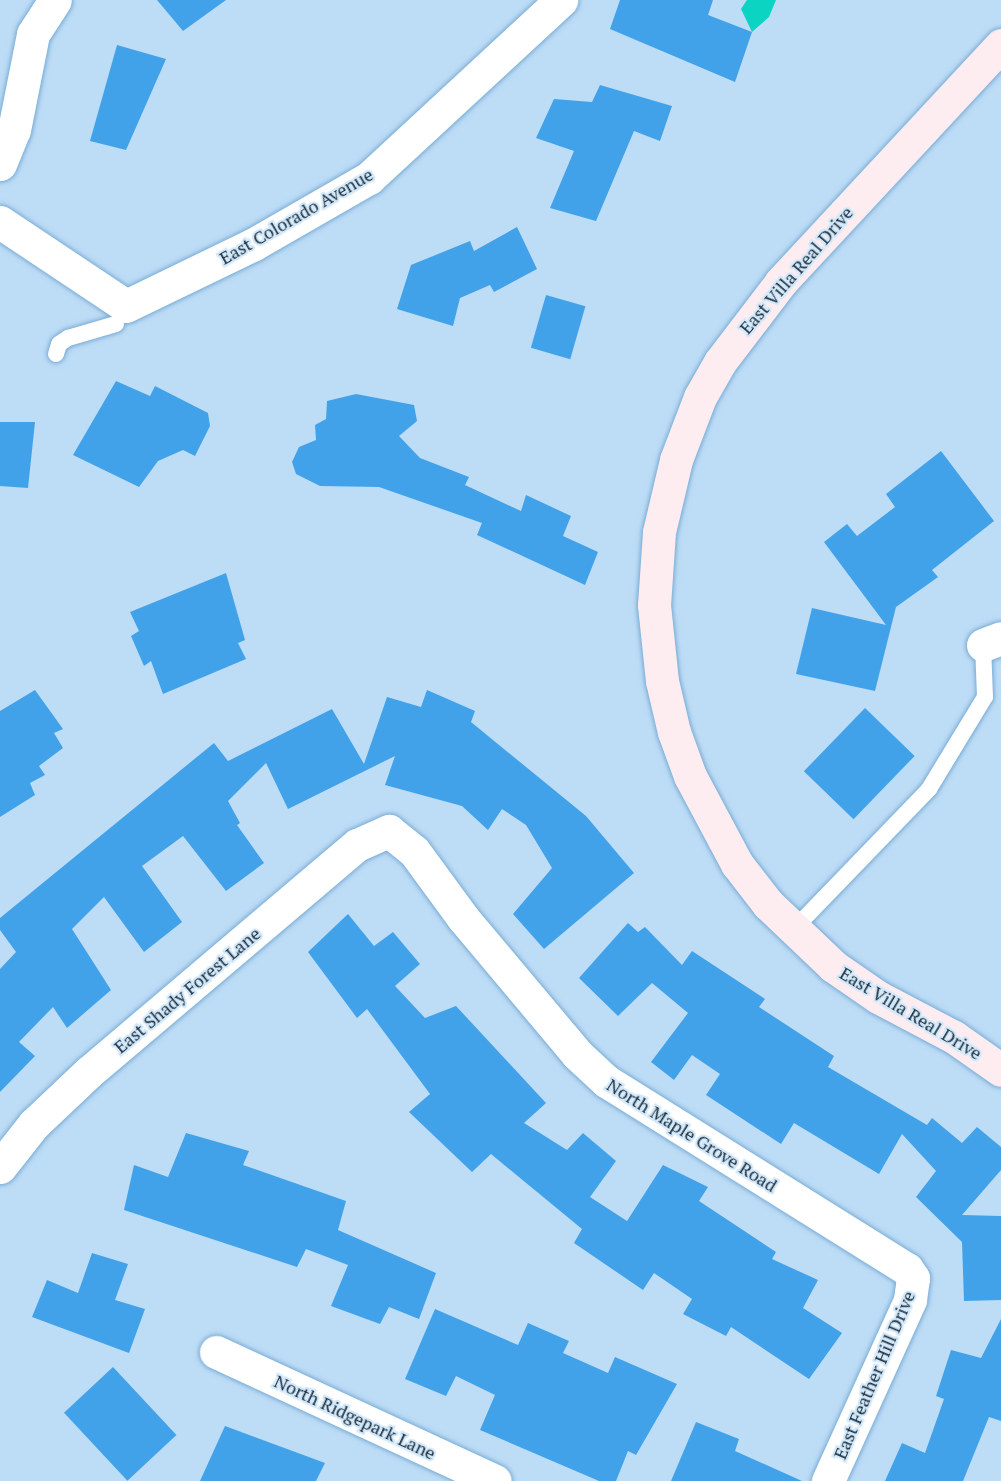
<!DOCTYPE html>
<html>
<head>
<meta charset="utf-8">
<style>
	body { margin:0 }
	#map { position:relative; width:1001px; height:1481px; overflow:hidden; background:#bddcf6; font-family:"PT Serif",serif }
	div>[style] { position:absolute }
	.water>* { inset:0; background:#0cd4c2 }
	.building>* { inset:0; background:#42a2e9; transform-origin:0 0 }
	.roads { filter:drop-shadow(0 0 2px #79acd5) drop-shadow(0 0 2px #79acd5) }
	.lane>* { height:16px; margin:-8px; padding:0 8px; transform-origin:8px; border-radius:8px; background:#fff }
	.street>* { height:33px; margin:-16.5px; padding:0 16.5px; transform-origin:16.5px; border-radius:16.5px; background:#fff }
	.secondary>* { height:33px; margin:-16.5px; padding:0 16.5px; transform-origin:16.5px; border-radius:16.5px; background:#fdedf1 }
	span { translate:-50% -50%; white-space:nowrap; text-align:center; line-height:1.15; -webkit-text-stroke:4.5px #d3e8f9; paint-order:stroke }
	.street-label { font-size:18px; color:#1a2f40 }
</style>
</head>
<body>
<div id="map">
	<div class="water">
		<div style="clip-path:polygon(747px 0,776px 0,769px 17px,752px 32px,741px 9px)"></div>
	</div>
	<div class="building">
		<div style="clip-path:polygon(157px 0,226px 0,183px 31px)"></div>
		<div style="clip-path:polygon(620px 0,713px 0,708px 15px,752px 32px,735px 82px,610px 29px)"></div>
		<div style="clip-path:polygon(117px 45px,166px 59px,126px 150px,90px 141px)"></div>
		<div style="clip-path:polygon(600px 85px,672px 106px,660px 141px,634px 131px,596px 221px,550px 208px,574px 151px,536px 138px,554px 99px,592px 102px)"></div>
		<div style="clip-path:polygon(517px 227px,537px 269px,494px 292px,490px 285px,460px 298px,453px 326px,397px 309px,411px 265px,470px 241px,474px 251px)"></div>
		<div style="left:546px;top:295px;width:41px;height:55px;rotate:16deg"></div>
		<div style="clip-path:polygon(116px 381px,150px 396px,155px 386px,208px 413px,210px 426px,195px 456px,183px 450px,158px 461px,139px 487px,73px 455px)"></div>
		<div style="clip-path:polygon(356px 394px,414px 405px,417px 421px,399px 436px,420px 458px,469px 477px,465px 485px,521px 511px,526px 495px,571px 516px,563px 536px,598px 552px,585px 585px,477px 535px,482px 523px,379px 487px,320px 486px,296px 474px,292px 462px,299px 447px,316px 440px,315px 425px,326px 419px,327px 401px)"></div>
		<div style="clip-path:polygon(0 422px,35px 422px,28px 488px,0 486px)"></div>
		<div style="clip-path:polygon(941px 451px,994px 521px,932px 570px,938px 577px,896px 607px,875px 691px,796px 674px,812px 608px,886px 625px,824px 542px,847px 524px,857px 536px,895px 507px,886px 494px)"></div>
		<div style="clip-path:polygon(226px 573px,245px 640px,238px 643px,246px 659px,163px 694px,151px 661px,144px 666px,131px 636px,139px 631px,130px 612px)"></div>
		<div style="clip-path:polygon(35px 690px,63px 729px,54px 733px,63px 748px,39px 766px,45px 775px,30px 783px,35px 795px,0 817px,0 711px)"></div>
		<div style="clip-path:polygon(427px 690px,475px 711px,471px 722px,586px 816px,634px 873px,544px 949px,513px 914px,552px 868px,526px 825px,502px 809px,488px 830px,462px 806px,385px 785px,395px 756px,288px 809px,266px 763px,228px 801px,240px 823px,237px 825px,264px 863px,226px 891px,183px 836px,142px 866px,182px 922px,144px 952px,104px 897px,72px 929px,111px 990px,67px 1028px,53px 1007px,19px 1042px,35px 1056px,0 1092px,0 969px,16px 952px,0 930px,0 918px,214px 743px,228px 761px,332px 709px,364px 764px,387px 697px,421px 707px)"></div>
		<div style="left:865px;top:708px;width:69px;height:88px;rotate:44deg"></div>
		<div style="clip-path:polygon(348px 914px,374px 946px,393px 932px,420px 964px,395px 986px,425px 1018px,456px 1006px,546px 1103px,524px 1123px,567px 1150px,583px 1133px,616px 1161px,590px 1197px,627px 1221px,663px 1165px,708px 1187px,699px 1201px,776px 1252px,772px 1259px,818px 1280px,803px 1308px,842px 1333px,809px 1379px,731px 1327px,726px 1336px,683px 1314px,692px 1299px,654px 1273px,643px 1290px,574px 1243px,582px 1229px,491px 1154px,472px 1172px,409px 1112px,430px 1094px,367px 1009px,357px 1018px,308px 952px)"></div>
		<div style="clip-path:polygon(628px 923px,638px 932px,645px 927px,682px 965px,692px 951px,765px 999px,759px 1007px,834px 1056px,828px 1067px,927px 1125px,932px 1118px,962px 1143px,977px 1127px,1001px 1147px,1001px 1170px,962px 1215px,1001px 1216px,1001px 1300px,964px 1301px,962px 1242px,916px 1197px,936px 1171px,902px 1134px,879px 1174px,794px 1123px,781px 1144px,706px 1095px,720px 1074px,692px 1055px,674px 1080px,651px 1062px,688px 1013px,652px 983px,618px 1016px,579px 978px)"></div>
		<div style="clip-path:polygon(186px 1133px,249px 1151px,243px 1165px,346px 1201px,338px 1230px,436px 1273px,419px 1319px,389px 1307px,380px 1324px,331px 1306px,348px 1265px,306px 1249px,297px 1267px,124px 1210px,134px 1165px,168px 1177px)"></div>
		<div style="clip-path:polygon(92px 1253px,128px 1264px,115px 1300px,145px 1309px,129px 1353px,32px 1317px,47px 1280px,78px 1293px)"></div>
		<div style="clip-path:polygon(435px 1309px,518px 1345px,528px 1323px,569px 1341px,563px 1353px,608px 1373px,615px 1357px,677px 1384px,636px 1455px,628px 1451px,616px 1481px,599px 1481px,480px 1430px,495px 1395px,456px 1376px,446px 1396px,405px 1379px)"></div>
		<div style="clip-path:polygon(1001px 1319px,1001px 1421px,989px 1417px,963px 1481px,885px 1481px,902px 1443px,925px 1453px,944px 1399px,936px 1396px,951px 1350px,981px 1358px)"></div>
		<div style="left:113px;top:1367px;width:93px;height:67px;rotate:47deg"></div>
		<div style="clip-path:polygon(696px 1422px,739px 1439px,735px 1451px,802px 1481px,671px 1481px)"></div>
		<div style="clip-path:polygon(225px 1426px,325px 1463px,316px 1481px,200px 1481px)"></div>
	</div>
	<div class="roads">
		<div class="lane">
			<div style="left:56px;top:354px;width:10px;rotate:-73deg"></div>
			<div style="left:59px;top:344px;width:11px;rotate:-34deg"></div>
			<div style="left:68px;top:338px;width:50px;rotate:-16.3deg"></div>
			<div style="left:793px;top:930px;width:196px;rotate:-46deg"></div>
			<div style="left:929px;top:789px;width:108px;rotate:-58.7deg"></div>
			<div style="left:985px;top:697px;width:52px;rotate:-92.2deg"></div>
		</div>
		<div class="street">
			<div style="left:0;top:164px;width:37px;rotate:-68deg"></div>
			<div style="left:14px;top:130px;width:98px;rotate:-78.8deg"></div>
			<div style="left:33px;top:34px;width:40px;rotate:-57.1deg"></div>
			<div style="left:0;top:222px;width:151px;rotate:33.7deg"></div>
			<div style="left:126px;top:306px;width:142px;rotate:-25.8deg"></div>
			<div style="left:254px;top:244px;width:133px;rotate:-29.9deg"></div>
			<div style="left:369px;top:178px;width:262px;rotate:-42.8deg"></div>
			<div style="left:983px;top:645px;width:19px;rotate:-21deg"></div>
			<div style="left:0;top:1167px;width:55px;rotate:-51.7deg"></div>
			<div style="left:34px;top:1124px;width:76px;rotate:-43.4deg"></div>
			<div style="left:89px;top:1072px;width:351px;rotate:-40.3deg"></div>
			<div style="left:357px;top:845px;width:35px;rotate:-24deg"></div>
			<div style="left:389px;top:831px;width:32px;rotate:39deg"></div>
			<div style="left:414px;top:851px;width:83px;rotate:53.8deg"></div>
			<div style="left:463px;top:918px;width:177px;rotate:50deg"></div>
			<div style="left:577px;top:1054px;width:40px;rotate:43deg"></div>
			<div style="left:606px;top:1081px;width:355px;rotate:32deg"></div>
			<div style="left:907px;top:1269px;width:11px;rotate:56deg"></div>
			<div style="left:913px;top:1278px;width:22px;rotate:98deg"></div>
			<div style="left:910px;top:1300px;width:199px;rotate:114.4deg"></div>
			<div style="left:216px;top:1352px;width:307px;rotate:24.8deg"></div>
		</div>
		<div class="secondary">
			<div style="left:1001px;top:45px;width:323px;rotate:132.9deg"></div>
			<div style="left:781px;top:282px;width:101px;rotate:127.3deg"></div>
			<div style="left:720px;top:362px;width:40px;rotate:119.7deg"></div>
			<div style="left:700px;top:397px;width:67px;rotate:110.9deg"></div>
			<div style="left:676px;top:460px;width:74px;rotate:103.3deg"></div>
			<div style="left:659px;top:532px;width:73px;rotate:93.9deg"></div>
			<div style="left:654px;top:605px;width:76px;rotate:84deg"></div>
			<div style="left:662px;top:681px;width:52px;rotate:76.8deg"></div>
			<div style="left:674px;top:732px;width:47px;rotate:70deg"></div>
			<div style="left:690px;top:776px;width:100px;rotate:61.9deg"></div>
			<div style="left:737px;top:864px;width:51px;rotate:52.2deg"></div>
			<div style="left:768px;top:904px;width:90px;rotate:43.6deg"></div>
			<div style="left:833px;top:966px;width:55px;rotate:34.6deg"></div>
			<div style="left:878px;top:997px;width:86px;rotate:27.8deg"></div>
			<div style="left:954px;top:1037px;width:57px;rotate:35.1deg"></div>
		</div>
	</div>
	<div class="street-label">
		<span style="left:296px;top:216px;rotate:-30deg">East Colorado Avenue</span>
		<span style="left:796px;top:270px;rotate:-49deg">East Villa Real Drive</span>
		<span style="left:187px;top:990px;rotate:-40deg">East Shady Forest Lane</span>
		<span style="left:911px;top:1013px;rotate:31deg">East Villa Real Drive</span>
		<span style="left:692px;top:1135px;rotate:32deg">North Maple Grove Road</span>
		<span style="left:874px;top:1375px;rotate:-67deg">East Feather Hill Drive</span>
		<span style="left:355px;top:1417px;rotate:25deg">North Ridgepark Lane</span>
	</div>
</div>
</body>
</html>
